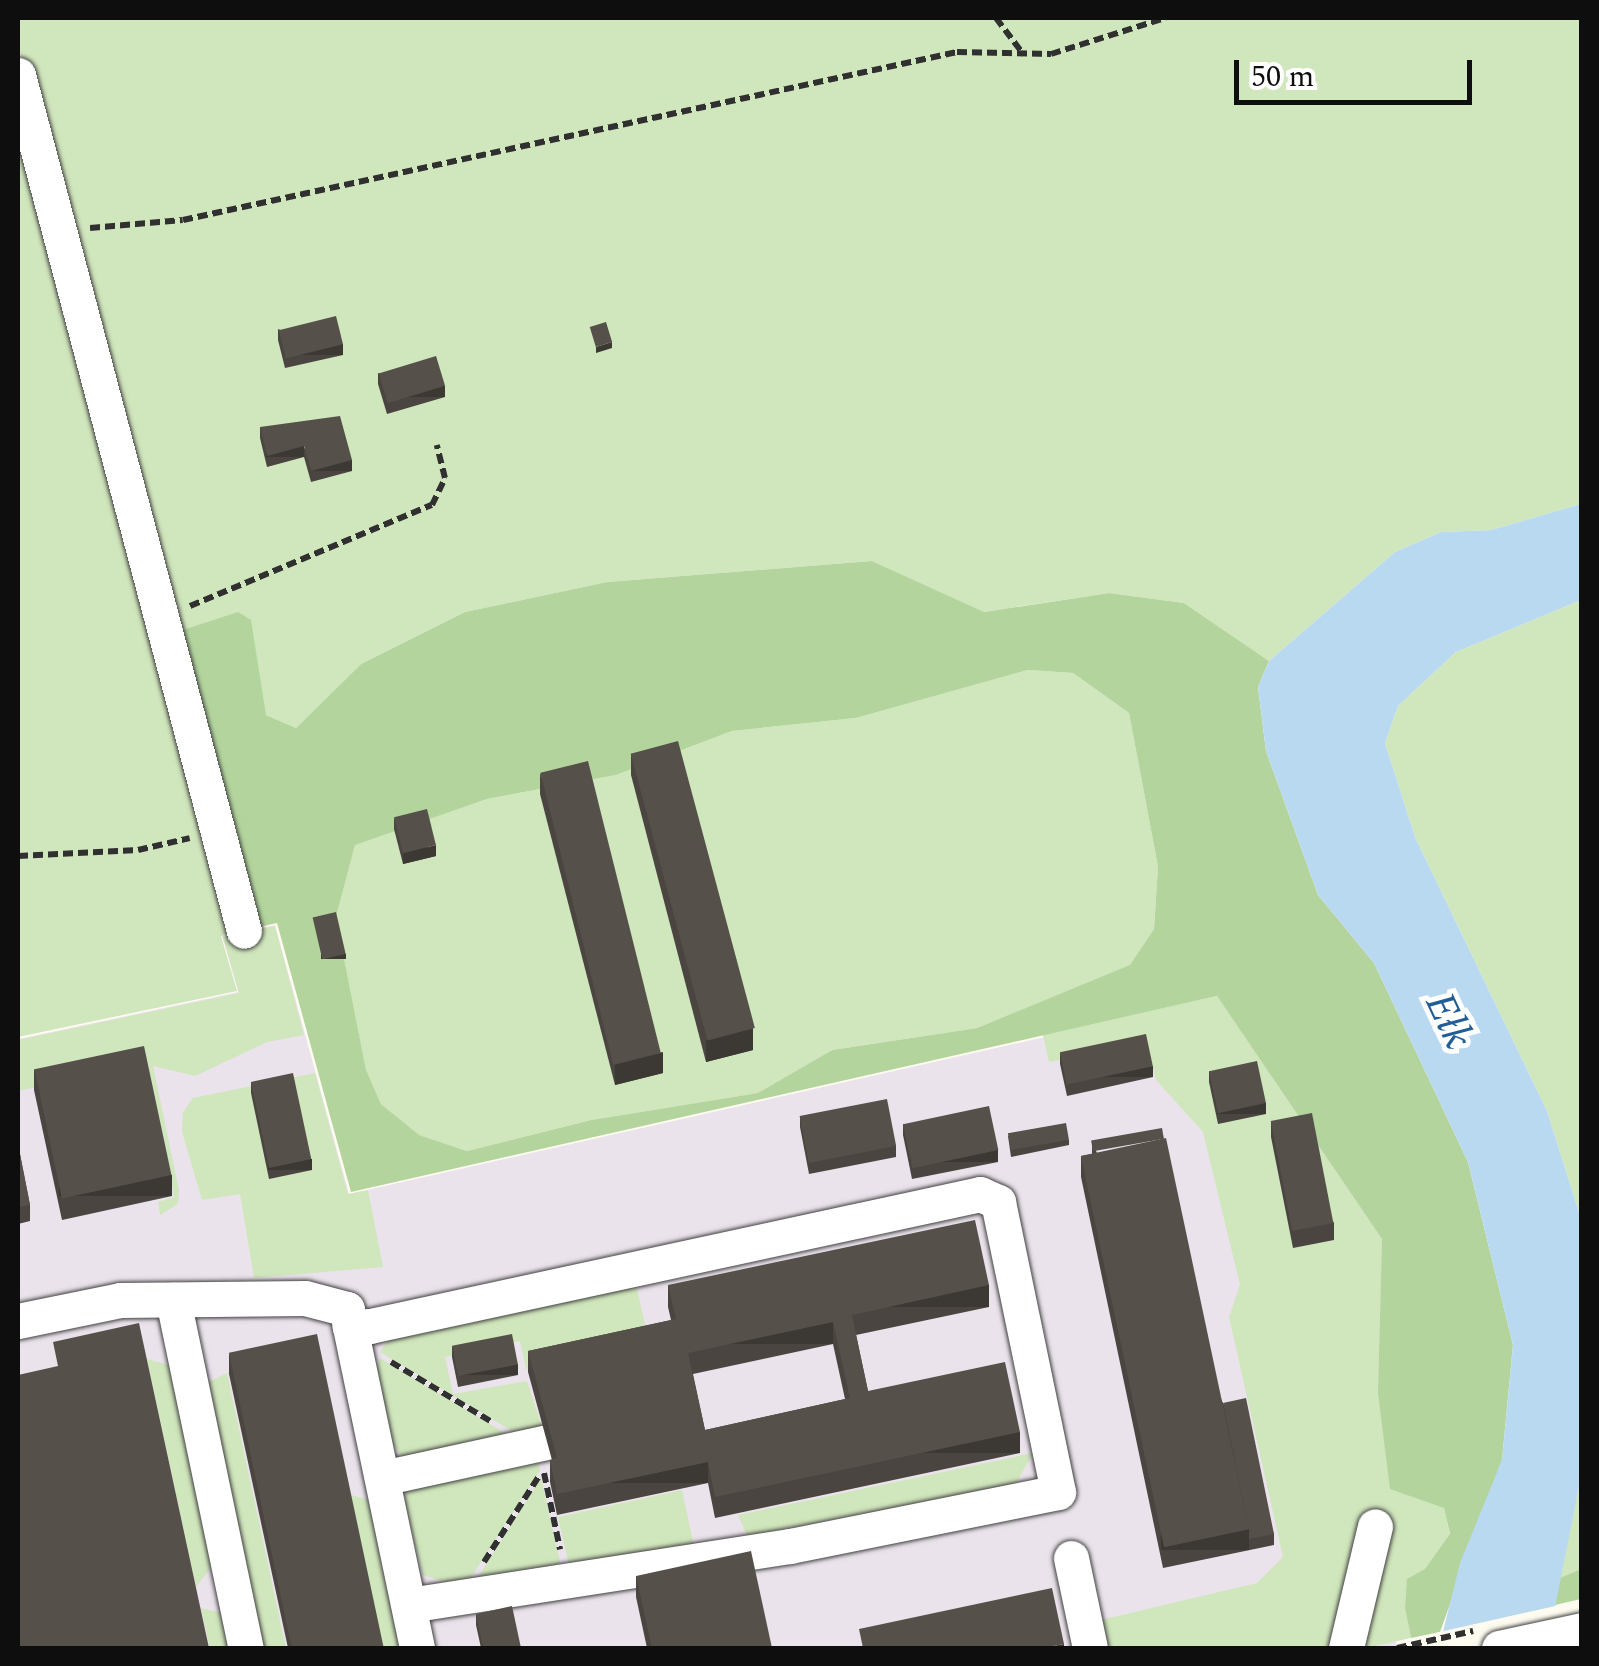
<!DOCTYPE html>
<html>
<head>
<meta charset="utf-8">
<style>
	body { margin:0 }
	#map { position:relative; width:1599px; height:1666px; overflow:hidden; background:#fefcf0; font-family:Spectral,serif }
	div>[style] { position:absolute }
	.industrial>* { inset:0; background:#ebe3ec }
	.green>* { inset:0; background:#d0e6bc }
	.forest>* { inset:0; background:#b3d59d }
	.water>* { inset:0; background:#b9d9f1 }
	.pier>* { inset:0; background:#fefcf0 }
	.path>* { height:6px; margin-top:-3px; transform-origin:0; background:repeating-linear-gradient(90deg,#303030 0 10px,transparent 0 15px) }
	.roads { filter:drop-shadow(0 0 2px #414141) drop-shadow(0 0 2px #414141) }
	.minor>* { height:35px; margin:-17.5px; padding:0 17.5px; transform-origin:17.5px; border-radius:17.5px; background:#fff }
	.wall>* { inset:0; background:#4a4540 }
	.shaded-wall>* { inset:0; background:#3c3834; transform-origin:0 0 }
	.building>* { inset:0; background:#56504b; transform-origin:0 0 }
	span { translate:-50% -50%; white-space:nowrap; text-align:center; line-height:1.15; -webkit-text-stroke:10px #fff; paint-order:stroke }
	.water-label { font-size:42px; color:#215d96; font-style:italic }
	.frame { position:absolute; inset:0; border:20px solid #0e0e0e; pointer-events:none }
	.scale { position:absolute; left:1234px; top:60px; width:238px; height:45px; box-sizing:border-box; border:5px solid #0e0e0e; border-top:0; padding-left:12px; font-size:30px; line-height:35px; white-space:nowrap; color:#0e0e0e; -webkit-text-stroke:8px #fff; paint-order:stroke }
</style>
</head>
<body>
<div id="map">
	<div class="industrial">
		<div style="clip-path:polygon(275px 925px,349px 1194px,1240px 993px,1410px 1244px,1396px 1648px,18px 1648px,18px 1039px,238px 992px,222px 936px)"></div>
	</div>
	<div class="green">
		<div style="clip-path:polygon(18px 18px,1581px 18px,1581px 504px,1491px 530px,1441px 532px,1395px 552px,1269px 661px,1184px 603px,1109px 593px,983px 612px,872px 561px,607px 582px,465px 612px,361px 664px,296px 728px,266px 715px,177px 632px,18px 45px)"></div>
		<div style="clip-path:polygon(18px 120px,232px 933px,221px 936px,237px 991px,18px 1037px)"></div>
		<div style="clip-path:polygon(1581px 600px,1581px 1219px,1547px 1111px,1415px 837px,1385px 743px,1398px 706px,1456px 652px)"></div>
		<div style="clip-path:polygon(1028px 670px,1073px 673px,1129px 713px,1158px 867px,1154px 929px,1130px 966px,977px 1028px,832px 1050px,759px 1093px,591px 1120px,467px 1151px,418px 1135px,381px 1104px,366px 1071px,336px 917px,355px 844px,487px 799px,616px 775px,732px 731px,856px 718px)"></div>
		<div style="clip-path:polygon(275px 926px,304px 1035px,267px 1042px,195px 1076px,153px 1066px,179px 1190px,178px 1204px,160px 1215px,158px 1202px,174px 1197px,146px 1064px,18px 1091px,18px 1040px,239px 993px,223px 937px)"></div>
		<div style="clip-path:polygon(1217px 996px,1382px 1239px,1378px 1393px,1444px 1508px,1450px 1535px,1405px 1609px,1411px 1638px,1366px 1648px,1107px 1648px,1101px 1620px,1257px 1583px,1283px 1557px,1229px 1317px,1240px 1285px,1203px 1132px,1156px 1080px,1147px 1043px,1049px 1062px,1043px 1035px)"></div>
		<div style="clip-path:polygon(315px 1073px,348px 1194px,368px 1190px,383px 1267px,254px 1278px,240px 1194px,202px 1200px,182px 1132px,183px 1112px,193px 1098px)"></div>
		<div style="clip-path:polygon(636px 1284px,649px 1343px,526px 1369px,520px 1341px,445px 1357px,453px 1394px,527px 1381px,544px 1432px,522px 1437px,380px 1352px,390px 1338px)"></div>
		<div style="clip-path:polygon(380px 1358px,515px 1439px,403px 1458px,389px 1439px,375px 1372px)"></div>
		<div style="clip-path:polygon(147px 1359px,172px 1366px,217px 1560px,196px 1587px)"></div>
		<div style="clip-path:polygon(227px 1373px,286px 1648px,256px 1648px,207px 1383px)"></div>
		<div style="clip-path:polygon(1033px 1453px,1016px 1484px,747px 1536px,738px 1515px)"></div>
		<div style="clip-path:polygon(537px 1454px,540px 1471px,470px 1579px,446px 1582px,423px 1575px,404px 1503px,409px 1485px)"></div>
		<div style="clip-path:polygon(1581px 1476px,1581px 1569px,1559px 1579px,1580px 1481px)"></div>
		<div style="clip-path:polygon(541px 1478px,561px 1566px,477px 1579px)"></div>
		<div style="clip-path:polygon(682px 1490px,694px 1546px,569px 1565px,558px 1517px)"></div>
		<div style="clip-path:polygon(351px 1495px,369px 1500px,403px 1648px,381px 1648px)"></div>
		<div style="clip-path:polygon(201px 1608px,227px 1614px,238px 1648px,210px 1648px)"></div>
	</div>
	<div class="forest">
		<div style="clip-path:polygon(evenodd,872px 561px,984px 612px,1109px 593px,1184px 603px,1269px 661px,1258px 687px,1266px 751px,1318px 895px,1374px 963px,1468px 1162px,1513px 1345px,1502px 1460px,1440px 1632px,1411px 1638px,1405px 1609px,1407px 1579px,1425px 1569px,1450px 1534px,1444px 1508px,1390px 1489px,1378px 1393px,1382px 1239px,1217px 996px,351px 1192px,277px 923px,255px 928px,177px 632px,238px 612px,251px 620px,266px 715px,296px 728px,361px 664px,465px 612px,607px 582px,872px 561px,1028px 670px,1073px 673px,1129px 713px,1158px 867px,1154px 929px,1130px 965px,977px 1028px,832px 1050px,758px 1093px,591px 1120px,467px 1151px,419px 1135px,381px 1104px,366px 1070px,336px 917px,355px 845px,487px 799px,616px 775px,732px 731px,856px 718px,1028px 670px)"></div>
		<div style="clip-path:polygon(1581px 1569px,1581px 1599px,1555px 1605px,1558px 1579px)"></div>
	</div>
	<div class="water">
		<div style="clip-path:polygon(1581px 504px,1581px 600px,1456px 652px,1398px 706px,1385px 743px,1415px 837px,1547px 1111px,1581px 1219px,1581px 1476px,1547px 1648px,1439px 1648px,1460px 1563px,1502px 1460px,1513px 1345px,1468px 1162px,1374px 963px,1318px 895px,1266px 751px,1258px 687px,1269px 661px,1395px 552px,1441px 532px,1491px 530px)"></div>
	</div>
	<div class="pier">
		<div style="clip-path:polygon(1560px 1605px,1552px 1648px,1434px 1648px,1435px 1633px)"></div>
	</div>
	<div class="path">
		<div style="left:996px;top:18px;width:46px;rotate:52.9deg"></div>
		<div style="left:90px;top:228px;width:93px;rotate:-4.9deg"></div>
		<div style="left:183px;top:220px;width:792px;rotate:-12.25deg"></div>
		<div style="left:957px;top:52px;width:94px;rotate:1.2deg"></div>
		<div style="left:1051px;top:54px;width:120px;rotate:-17.5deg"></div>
		<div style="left:190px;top:606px;width:262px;rotate:-22.7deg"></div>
		<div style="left:432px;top:505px;width:30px;rotate:-64deg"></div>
		<div style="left:445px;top:478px;width:34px;rotate:-104deg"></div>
		<div style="left:18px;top:856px;width:120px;rotate:-2.9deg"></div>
		<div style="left:138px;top:850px;width:53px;rotate:-13deg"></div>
		<div style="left:391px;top:1362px;width:117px;rotate:30.7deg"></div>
		<div style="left:544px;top:1473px;width:78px;rotate:78.1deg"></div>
		<div style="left:484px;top:1562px;width:102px;rotate:-57.4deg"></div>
		<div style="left:1397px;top:1648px;width:78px;rotate:-12.6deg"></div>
	</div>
	<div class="roads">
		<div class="minor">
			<div style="left:18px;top:75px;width:885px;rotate:75.21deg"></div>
			<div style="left:173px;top:1300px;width:356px;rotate:78.2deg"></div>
			<div style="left:18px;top:1321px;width:104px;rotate:-11.6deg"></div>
			<div style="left:120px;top:1300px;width:185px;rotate:-0.6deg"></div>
			<div style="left:305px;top:1298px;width:43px;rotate:14.7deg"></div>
			<div style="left:347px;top:1309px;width:18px;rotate:81deg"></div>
			<div style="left:350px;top:1327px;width:20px;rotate:-3deg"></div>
			<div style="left:370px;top:1326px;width:624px;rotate:-12.21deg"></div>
			<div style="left:980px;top:1194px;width:20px;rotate:24deg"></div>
			<div style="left:998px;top:1202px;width:296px;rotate:78.3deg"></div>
			<div style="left:1058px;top:1492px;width:273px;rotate:168.6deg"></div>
			<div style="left:790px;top:1546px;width:386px;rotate:171.2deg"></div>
			<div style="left:350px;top:1327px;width:328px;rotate:78.2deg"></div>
			<div style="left:382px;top:1478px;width:169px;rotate:-12.3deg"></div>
			<div style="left:1071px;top:1558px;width:92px;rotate:78.1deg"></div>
			<div style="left:1346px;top:1648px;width:125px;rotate:-76.6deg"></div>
			<div style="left:1499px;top:1648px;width:85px;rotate:-12.2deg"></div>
		</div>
	</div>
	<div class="wall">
		<div style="clip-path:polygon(278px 329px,343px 355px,285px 368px,278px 340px)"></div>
		<div style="clip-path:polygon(378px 373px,445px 397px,387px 414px,378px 384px)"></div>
		<div style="clip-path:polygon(260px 427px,352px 471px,311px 482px,304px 457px,267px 467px,260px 438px)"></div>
		<div style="clip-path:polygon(631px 753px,753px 1050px,706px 1062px,631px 775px)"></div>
		<div style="clip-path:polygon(540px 773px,663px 1073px,615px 1085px,540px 794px)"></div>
		<div style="clip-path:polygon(394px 818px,436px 856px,403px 864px,394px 829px)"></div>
		<div style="clip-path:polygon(1060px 1053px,1153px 1077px,1067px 1096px,1060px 1064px)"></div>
		<div style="clip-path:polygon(34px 1069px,172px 1196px,62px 1220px,34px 1090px)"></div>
		<div style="clip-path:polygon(1209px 1071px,1266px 1114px,1218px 1124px,1209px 1082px)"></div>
		<div style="clip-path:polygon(251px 1082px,312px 1170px,269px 1179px,251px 1093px)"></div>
		<div style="clip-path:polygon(800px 1116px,896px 1146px,896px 1157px,809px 1174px,800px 1127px)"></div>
		<div style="clip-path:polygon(1271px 1121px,1334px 1223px,1334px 1240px,1293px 1248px,1271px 1137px)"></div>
		<div style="clip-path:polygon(903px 1124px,998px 1162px,912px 1179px,903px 1135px)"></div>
		<div style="clip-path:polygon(1008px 1136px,1069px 1140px,1069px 1145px,1011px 1157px)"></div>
		<div style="clip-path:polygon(1092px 1143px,1223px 1403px,1274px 1534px,1274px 1545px,1163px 1568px,1081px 1177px,1081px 1156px,1092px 1154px)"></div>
		<div style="clip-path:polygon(18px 1144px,30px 1205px,30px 1221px,18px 1224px)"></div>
		<div style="clip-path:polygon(evenodd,668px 1285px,989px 1307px,856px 1335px,868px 1391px,1020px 1453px,715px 1518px,708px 1483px,557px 1515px,550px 1482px,550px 1460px,552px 1460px,528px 1372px,528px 1351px,671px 1320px,668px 1307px,668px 1285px,833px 1344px,845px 1399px,705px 1430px,693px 1374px,833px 1344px)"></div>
		<div style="clip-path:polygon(452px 1346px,518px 1375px,458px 1387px,452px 1357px)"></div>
		<div style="clip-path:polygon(229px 1353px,384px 1648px,288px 1648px,229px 1374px)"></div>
		<div style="clip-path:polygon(636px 1576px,772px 1648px,647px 1648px,636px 1597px)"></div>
		<div style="clip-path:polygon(476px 1614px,521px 1648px,481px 1648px,476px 1625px)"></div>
	</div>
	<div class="shaded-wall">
		<div style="clip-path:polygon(612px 342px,612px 348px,596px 353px,596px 347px)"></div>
		<div style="left:343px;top:344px;width:11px;height:59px;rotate:90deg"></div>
		<div style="left:445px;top:386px;width:11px;height:60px;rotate:90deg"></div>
		<div style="left:304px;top:446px;width:11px;height:38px;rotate:90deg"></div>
		<div style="left:352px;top:460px;width:11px;height:42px;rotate:90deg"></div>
		<div style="clip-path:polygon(436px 845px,436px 856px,403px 864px,403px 853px)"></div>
		<div style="left:346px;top:954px;width:5px;height:25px;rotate:90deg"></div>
		<div style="clip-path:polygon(753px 1028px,753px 1050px,706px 1062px,706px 1040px)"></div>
		<div style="clip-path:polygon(663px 1052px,663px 1073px,615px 1085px,615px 1064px)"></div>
		<div style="left:1153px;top:1066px;width:11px;height:88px;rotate:90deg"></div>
		<div style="left:1266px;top:1103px;width:11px;height:49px;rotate:90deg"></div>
		<div style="left:998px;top:1150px;width:12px;height:88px;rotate:90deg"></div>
		<div style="left:312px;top:1159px;width:11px;height:44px;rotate:90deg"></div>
		<div style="left:172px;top:1175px;width:21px;height:113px;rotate:90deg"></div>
		<div style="left:989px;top:1285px;width:22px;height:140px;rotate:90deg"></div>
		<div style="left:833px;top:1322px;width:22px;height:148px;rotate:90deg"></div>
		<div style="left:518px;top:1364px;width:11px;height:61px;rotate:90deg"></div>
		<div style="left:1020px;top:1432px;width:21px;height:312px;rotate:90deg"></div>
		<div style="left:708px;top:1462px;width:21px;height:154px;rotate:90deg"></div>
		<div style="left:1249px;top:1529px;width:21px;height:88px;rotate:90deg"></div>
		<div style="clip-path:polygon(1064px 1644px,1064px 1648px,1043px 1648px)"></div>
	</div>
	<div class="building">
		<div style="left:336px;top:316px;width:29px;height:59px;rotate:76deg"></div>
		<div style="left:606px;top:322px;width:21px;height:17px;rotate:73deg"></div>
		<div style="left:436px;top:356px;width:31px;height:60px;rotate:73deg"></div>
		<div style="clip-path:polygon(340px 416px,352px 460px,311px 471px,304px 446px,267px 456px,260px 427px)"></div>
		<div style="left:678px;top:741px;width:297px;height:49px;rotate:75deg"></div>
		<div style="left:588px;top:761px;width:301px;height:49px;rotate:76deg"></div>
		<div style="left:427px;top:809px;width:37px;height:34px;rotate:76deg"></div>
		<div style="left:336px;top:912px;width:43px;height:24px;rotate:77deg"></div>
		<div style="left:1146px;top:1034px;width:33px;height:88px;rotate:78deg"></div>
		<div style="left:144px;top:1046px;width:132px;height:112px;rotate:78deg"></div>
		<div style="left:1257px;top:1061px;width:43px;height:49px;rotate:78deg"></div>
		<div style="left:293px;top:1073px;width:88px;height:43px;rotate:78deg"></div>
		<div style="left:887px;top:1099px;width:48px;height:89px;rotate:79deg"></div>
		<div style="left:989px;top:1106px;width:45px;height:88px;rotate:78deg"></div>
		<div style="left:1312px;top:1113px;width:112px;height:42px;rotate:79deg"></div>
		<div style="left:1066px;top:1123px;width:17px;height:59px;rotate:80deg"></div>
		<div style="left:1162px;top:1128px;width:11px;height:72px;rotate:80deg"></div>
		<div style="left:1166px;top:1138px;width:400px;height:87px;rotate:78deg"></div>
		<div style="clip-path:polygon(18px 1144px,30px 1205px,18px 1207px)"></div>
		<div style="clip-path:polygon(evenodd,975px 1220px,989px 1285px,852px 1315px,868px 1391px,1005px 1362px,1020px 1432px,715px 1497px,708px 1462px,557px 1494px,550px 1460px,557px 1458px,528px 1351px,676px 1319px,668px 1285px,975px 1220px,833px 1322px,850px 1398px,705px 1430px,688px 1353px,833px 1322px)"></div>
		<div style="clip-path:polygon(139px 1323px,209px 1648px,18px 1648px,18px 1375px,58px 1366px,53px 1342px)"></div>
		<div style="left:317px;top:1334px;width:321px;height:90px;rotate:78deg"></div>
		<div style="left:512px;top:1334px;width:31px;height:61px;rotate:79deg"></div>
		<div style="clip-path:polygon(1246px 1398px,1274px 1534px,1249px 1539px,1249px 1529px,1223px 1403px)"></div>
		<div style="clip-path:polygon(751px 1551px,772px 1648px,652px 1648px,636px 1576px)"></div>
		<div style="clip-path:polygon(1052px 1588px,1064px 1644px,1043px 1648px,863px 1648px,859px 1629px)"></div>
		<div style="clip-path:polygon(512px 1606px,521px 1648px,483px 1648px,476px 1614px)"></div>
	</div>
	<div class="water-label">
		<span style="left:1448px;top:1021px;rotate:65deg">Ełk</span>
	</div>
	<div class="frame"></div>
	<div class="scale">50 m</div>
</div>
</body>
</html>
